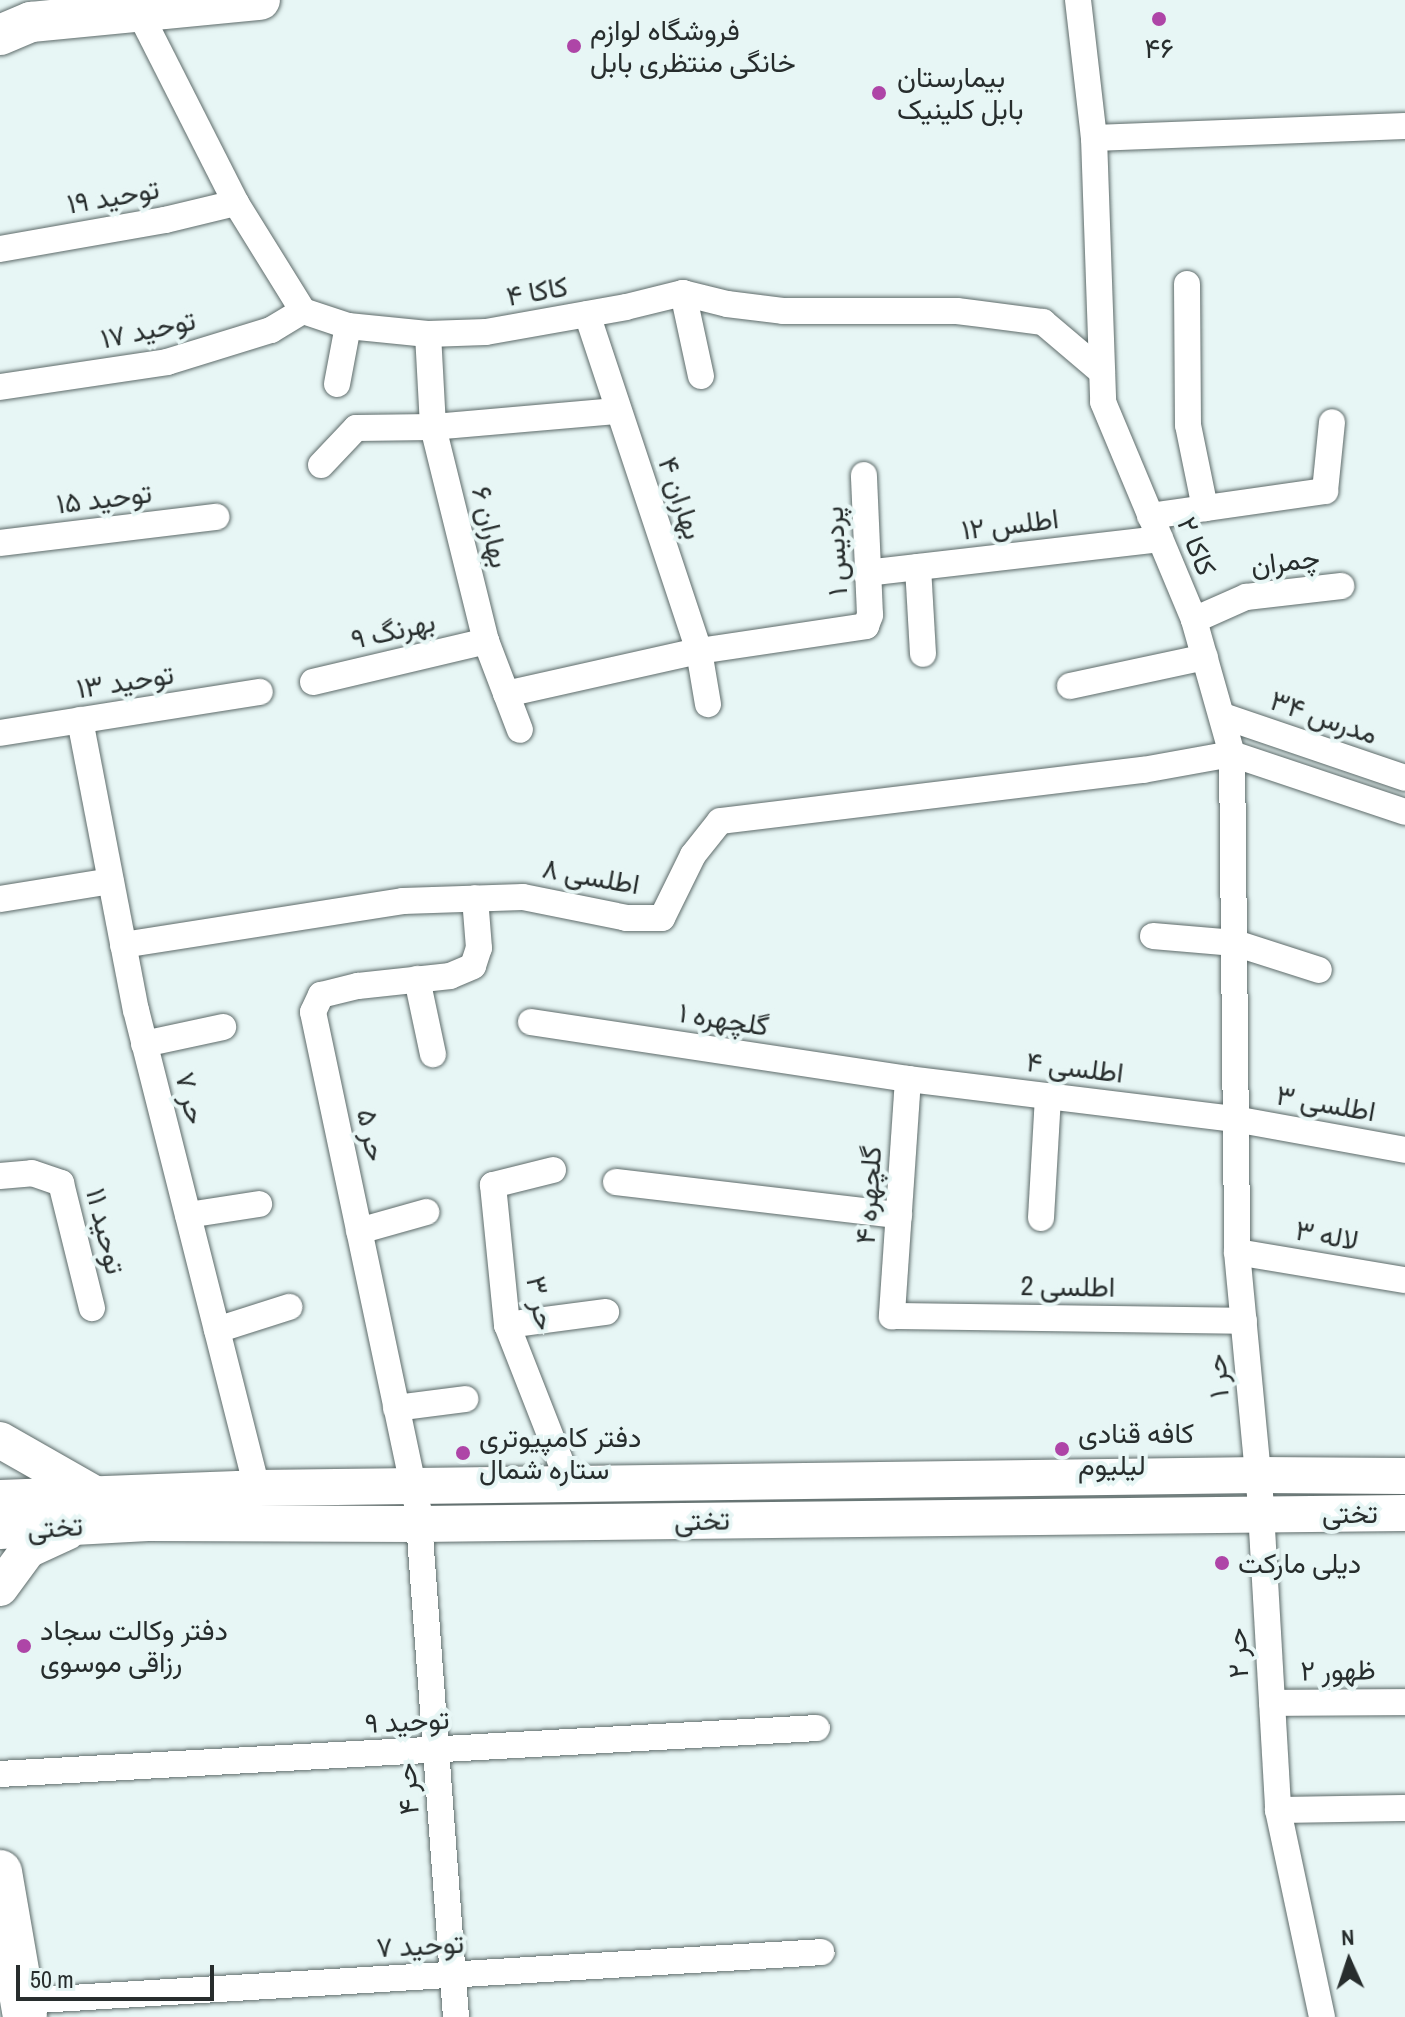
<!DOCTYPE html>
<html>
<head>
<meta charset="utf-8">
<style>
	body { margin:0 }
	#map { position:relative; width:1405px; height:2017px; overflow:hidden; background:#e7f6f5; font-family:"Archivo Narrow",Vazirmatn,sans-serif }
	div>[style] { position:absolute }
	.roads { filter:drop-shadow(0 0 2px #5e6b6a) drop-shadow(0 0 2px #5e6b6a) }
	.street>* { height:26px; margin:-13px; padding:0 13px; transform-origin:13px; border-radius:13px; background:#fff }
	.secondary>* { height:36px; margin:-18px; padding:0 18px; transform-origin:18px; border-radius:18px; background:#fff }
	.primary>* { height:40px; margin:-20px; padding:0 20px; transform-origin:20px; border-radius:20px; background:#fff }
	.highway>* { height:44px; margin:-22px; padding:0 22px; transform-origin:22px; border-radius:22px; background:#fff }
	.dots>* { width:22px; height:22px; translate:-50% -50%; box-sizing:border-box; border:4px solid #e7f6f5; border-radius:50% }
	span { translate:-50% -50%; white-space:nowrap; text-align:center; line-height:1.15; -webkit-text-stroke:8px #e7f6f5; paint-order:stroke }
	.poi-label { font-size:28px; color:#272d2d }
	.left { translate:0 -50%; text-align:left }
	.street-label { font-size:28px; color:#272d2d }
	.north { position:absolute; left:1309px; top:1921px; width:80px; height:80px; -webkit-text-stroke:6px #e7f6f5; paint-order:stroke; rotate:357deg; font-size:22px; font-weight:700; line-height:32px; text-align:center; color:#272d2d }
	.north::after { content:''; display:block; margin:auto; width:28px; height:36px; background:#272d2d; clip-path:polygon(50% 0,100% 100%,50% 72%,0 100%) }
	.scale { position:absolute; left:16px; top:1965px; width:198px; height:36px; box-sizing:border-box; border:4px solid #272d2d; border-top:0; padding-left:10px; font-size:24px; line-height:28px; white-space:nowrap; color:#272d2d; -webkit-text-stroke:6px #e7f6f5; paint-order:stroke }
</style>
</head>
<body>
<div id="map">
	<div class="roads">
		<div class="street">
			<div style="left:133px;top:0;width:228px;rotate:63.1deg"></div>
			<div style="left:236px;top:203px;width:127px;rotate:58.2deg"></div>
			<div style="left:303px;top:311px;width:47px;rotate:18.4deg"></div>
			<div style="left:348px;top:326px;width:80px;rotate:5.7deg"></div>
			<div style="left:428px;top:334px;width:58px;rotate:-2deg"></div>
			<div style="left:486px;top:332px;width:142px;rotate:-10.1deg"></div>
			<div style="left:626px;top:307px;width:59px;rotate:-13.8deg"></div>
			<div style="left:683px;top:293px;width:45px;rotate:14deg"></div>
			<div style="left:727px;top:304px;width:56px;rotate:7.1deg"></div>
			<div style="left:783px;top:311px;width:174px"></div>
			<div style="left:957px;top:311px;width:87px;rotate:7.3deg"></div>
			<div style="left:1043px;top:322px;width:77px;rotate:40.3deg"></div>
			<div style="left:1078px;top:0;width:139px;rotate:83.4deg"></div>
			<div style="left:1094px;top:138px;width:264px;rotate:88deg"></div>
			<div style="left:1103px;top:402px;width:236px;rotate:67.3deg"></div>
			<div style="left:1194px;top:620px;width:139px;rotate:74.2deg"></div>
			<div style="left:1232px;top:754px;width:498px;rotate:89.4deg"></div>
			<div style="left:1237px;top:1252px;width:243px;rotate:84.6deg"></div>
			<div style="left:1260px;top:1494px;width:317px;rotate:86.7deg"></div>
			<div style="left:1278px;top:1810px;width:212px;rotate:78deg"></div>
			<div style="left:1094px;top:138px;width:311px;rotate:-2.2deg"></div>
			<div style="left:0;top:249px;width:168px;rotate:-10deg"></div>
			<div style="left:165px;top:220px;width:73px;rotate:-13.5deg"></div>
			<div style="left:1187px;top:284px;width:141px;rotate:89.6deg"></div>
			<div style="left:1188px;top:425px;width:85px;rotate:78.4deg"></div>
			<div style="left:683px;top:293px;width:85px;rotate:77.8deg"></div>
			<div style="left:587px;top:314px;width:355px;rotate:71.6deg"></div>
			<div style="left:699px;top:651px;width:54px;rotate:80.4deg"></div>
			<div style="left:428px;top:334px;width:93px;rotate:86.9deg"></div>
			<div style="left:433px;top:427px;width:220px;rotate:76.1deg"></div>
			<div style="left:486px;top:641px;width:95px;rotate:69.1deg"></div>
			<div style="left:337px;top:384px;width:59px;rotate:-79.3deg"></div>
			<div style="left:0;top:387px;width:169px;rotate:-8.5deg"></div>
			<div style="left:167px;top:362px;width:109px;rotate:-17.1deg"></div>
			<div style="left:271px;top:330px;width:37px;rotate:-31deg"></div>
			<div style="left:321px;top:465px;width:51px;rotate:-46.6deg"></div>
			<div style="left:356px;top:428px;width:77px;rotate:-0.7deg"></div>
			<div style="left:433px;top:427px;width:185px;rotate:-5deg"></div>
			<div style="left:1150px;top:516px;width:177px;rotate:-8.1deg"></div>
			<div style="left:1325px;top:491px;width:69px;rotate:-84.2deg"></div>
			<div style="left:0;top:543px;width:218px;rotate:-6.9deg"></div>
			<div style="left:918px;top:567px;width:87px;rotate:86.7deg"></div>
			<div style="left:866px;top:573px;width:296px;rotate:-6.6deg"></div>
			<div style="left:1194px;top:620px;width:57px;rotate:-23.9deg"></div>
			<div style="left:1246px;top:597px;width:96px;rotate:-6.6deg"></div>
			<div style="left:313px;top:682px;width:178px;rotate:-13.3deg"></div>
			<div style="left:1070px;top:686px;width:138px;rotate:-12.1deg"></div>
			<div style="left:506px;top:694px;width:198px;rotate:-12.6deg"></div>
			<div style="left:699px;top:651px;width:169px;rotate:-8.5deg"></div>
			<div style="left:866px;top:626px;width:12px;rotate:-70deg"></div>
			<div style="left:870px;top:615px;width:140px;rotate:-92.5deg"></div>
			<div style="left:1223px;top:716px;width:192px;rotate:18.8deg"></div>
			<div style="left:80px;top:720px;width:295px;rotate:79.1deg"></div>
			<div style="left:136px;top:1010px;width:493px;rotate:75.8deg"></div>
			<div style="left:0;top:733px;width:263px;rotate:-9deg"></div>
			<div style="left:0;top:899px;width:112px;rotate:-9.2deg"></div>
			<div style="left:1153px;top:936px;width:82px;rotate:4.9deg"></div>
			<div style="left:1235px;top:943px;width:88px;rotate:17.8deg"></div>
			<div style="left:123px;top:945px;width:283px;rotate:-8.9deg"></div>
			<div style="left:403px;top:901px;width:120px;rotate:-1.9deg"></div>
			<div style="left:523px;top:897px;width:106px;rotate:11.4deg"></div>
			<div style="left:627px;top:918px;width:35px"></div>
			<div style="left:662px;top:918px;width:70px;rotate:-63.8deg"></div>
			<div style="left:693px;top:855px;width:43px;rotate:-51.5deg"></div>
			<div style="left:720px;top:821px;width:426px;rotate:-6.9deg"></div>
			<div style="left:1143px;top:770px;width:90px;rotate:-10.2deg"></div>
			<div style="left:1232px;top:754px;width:182px;rotate:18.5deg"></div>
			<div style="left:417px;top:979px;width:77px;rotate:78deg"></div>
			<div style="left:531px;top:1022px;width:381px;rotate:8.6deg"></div>
			<div style="left:908px;top:1079px;width:329px;rotate:7deg"></div>
			<div style="left:1235px;top:1119px;width:173px;rotate:10.3deg"></div>
			<div style="left:144px;top:1044px;width:81px;rotate:-12.1deg"></div>
			<div style="left:908px;top:1079px;width:238px;rotate:93.9deg"></div>
			<div style="left:892px;top:1316px;width:352px;rotate:0.8deg"></div>
			<div style="left:553px;top:1170px;width:62px;rotate:166deg"></div>
			<div style="left:493px;top:1185px;width:141px;rotate:84.3deg"></div>
			<div style="left:507px;top:1325px;width:173px;rotate:68.6deg"></div>
			<div style="left:0;top:1176px;width:32px;rotate:-5deg"></div>
			<div style="left:32px;top:1173px;width:31px;rotate:19deg"></div>
			<div style="left:61px;top:1183px;width:129px;rotate:76.1deg"></div>
			<div style="left:616px;top:1182px;width:285px;rotate:6.7deg"></div>
			<div style="left:188px;top:1215px;width:72px;rotate:-8.8deg"></div>
			<div style="left:1041px;top:1218px;width:122px;rotate:-86.7deg"></div>
			<div style="left:359px;top:1231px;width:70px;rotate:-15.8deg"></div>
			<div style="left:1237px;top:1252px;width:170px;rotate:9.5deg"></div>
			<div style="left:507px;top:1325px;width:100px;rotate:-7.5deg"></div>
			<div style="left:217px;top:1330px;width:76px;rotate:-17.7deg"></div>
			<div style="left:396px;top:1408px;width:70px;rotate:-7.4deg"></div>
			<div style="left:1272px;top:1703px;width:133px;rotate:-0.4deg"></div>
			<div style="left:0;top:1774px;width:818px;rotate:-3.22deg"></div>
			<div style="left:1278px;top:1810px;width:127px;rotate:-0.9deg"></div>
			<div style="left:22px;top:2001px;width:801px;rotate:-3.5deg"></div>
			<div style="left:456px;top:2017px;width:509px;rotate:-94.28deg"></div>
			<div style="left:418px;top:1509px;width:508px;rotate:-101.93deg"></div>
			<div style="left:313px;top:1012px;width:19px;rotate:-65deg"></div>
			<div style="left:321px;top:995px;width:38px;rotate:-14deg"></div>
			<div style="left:358px;top:986px;width:93px;rotate:-6.2deg"></div>
			<div style="left:450px;top:976px;width:25px;rotate:-23deg"></div>
			<div style="left:473px;top:966px;width:19px;rotate:-72deg"></div>
			<div style="left:479px;top:948px;width:50px;rotate:-94.6deg"></div>
		</div>
		<div class="secondary">
			<div style="left:0;top:1440px;width:112px;rotate:29.6deg"></div>
			<div style="left:0;top:1498px;width:257px;rotate:-2.2deg"></div>
			<div style="left:257px;top:1488px;width:1002px;rotate:-0.74deg"></div>
			<div style="left:1259px;top:1475px;width:146px;rotate:0.4deg"></div>
			<div style="left:0;top:1531px;width:148px;rotate:-3.1deg"></div>
			<div style="left:148px;top:1523px;width:271px;rotate:0.2deg"></div>
			<div style="left:419px;top:1524px;width:986px;rotate:-0.64deg"></div>
			<div style="left:0;top:1588px;width:47px;rotate:-53.6deg"></div>
			<div style="left:28px;top:1550px;width:43px;rotate:-24.8deg"></div>
		</div>
		<div class="primary">
			<div style="left:0;top:35px;width:34px;rotate:-23deg"></div>
			<div style="left:31px;top:22px;width:230px;rotate:-5.5deg"></div>
		</div>
		<div class="highway">
			<div style="left:0;top:1872px;width:147px;rotate:80.2deg"></div>
		</div>
	</div>
	<div class="dots">
		<div style="left:1159px;top:19px;background:#ae45a7"></div>
		<div style="left:574px;top:46px;background:#ae45a7"></div>
		<div style="left:879px;top:93px;background:#ae45a7"></div>
		<div style="left:1062px;top:1449px;background:#ae45a7"></div>
		<div style="left:463px;top:1453px;background:#ae45a7"></div>
		<div style="left:1222px;top:1563px;background:#ae45a7"></div>
		<div style="left:24px;top:1646px;background:#ae45a7"></div>
	</div>
	<div class="poi-label">
		<span class="left" style="left:590px;top:46px">فروشگاه لوازم<br>خانگی منتظری بابل</span>
		<span style="left:1159px;top:48px">۴۶</span>
		<span class="left" style="left:897px;top:93px">بیمارستان<br>بابل کلینیک</span>
		<span class="left" style="left:1078px;top:1449px">کافه قنادی<br>لیلیوم</span>
		<span class="left" style="left:479px;top:1453px">دفتر کامپیوتری<br>ستاره شمال</span>
		<span class="left" style="left:1238px;top:1563px">دیلی مارکت</span>
		<span class="left" style="left:40px;top:1646px">دفتر وکالت سجاد<br>رزاقی موسوی</span>
	</div>
	<div class="street-label">
		<span style="left:113px;top:196px;rotate:-10deg">توحید ۱۹</span>
		<span style="left:537px;top:291px;rotate:-10deg">کاکا ۴</span>
		<span style="left:148px;top:329px;rotate:-12deg">توحید ۱۷</span>
		<span style="left:104px;top:498px;rotate:-7deg">توحید ۱۵</span>
		<span style="left:681px;top:498px;rotate:71deg">بهاران ۴</span>
		<span style="left:1010px;top:524px;rotate:-7deg">اطلس ۱۲</span>
		<span style="left:491px;top:527px;rotate:76deg">بهاران ۶</span>
		<span style="left:1197px;top:546px;rotate:68deg">کاکا ۲</span>
		<span style="left:835px;top:551px;rotate:-93deg">پردیس ۱</span>
		<span style="left:1285px;top:561px;rotate:-7deg">چمران</span>
		<span style="left:393px;top:630px;rotate:-13deg">بهرنگ ۹</span>
		<span style="left:125px;top:681px;rotate:-9deg">توحید ۱۳</span>
		<span style="left:1324px;top:717px;rotate:19deg">مدرس ۳۴</span>
		<span style="left:591px;top:876px;rotate:10deg">اطلسی ۸</span>
		<span style="left:724px;top:1019px;rotate:9deg">گلچهره ۱</span>
		<span style="left:1075px;top:1067px;rotate:7deg">اطلسی ۴</span>
		<span style="left:191px;top:1098px;rotate:76deg">حر ۷</span>
		<span style="left:1326px;top:1103px;rotate:10deg">اطلسی ۳</span>
		<span style="left:372px;top:1135px;rotate:78deg">حر ۵</span>
		<span style="left:868px;top:1195px;rotate:-86deg">گلچهره ۴</span>
		<span style="left:106px;top:1231px;rotate:76deg">توحید ۱۱</span>
		<span style="left:1327px;top:1235px;rotate:10deg">لاله ۳</span>
		<span style="left:1068px;top:1286px;rotate:1deg">اطلسی 2</span>
		<span style="left:541px;top:1303px;rotate:79deg">حر ۳</span>
		<span style="left:1217px;top:1376px;rotate:-95deg">حر ۱</span>
		<span style="left:1350px;top:1513px">تختی</span>
		<span style="left:702px;top:1520px;rotate:-1deg">تختی</span>
		<span style="left:55px;top:1527px;rotate:-4deg">تختی</span>
		<span style="left:1237px;top:1653px;rotate:-93deg">حر ۲</span>
		<span style="left:1338px;top:1670px;rotate:-1deg">ظهور ۲</span>
		<span style="left:407px;top:1721px;rotate:-3deg">توحید ۹</span>
		<span style="left:407px;top:1789px;rotate:-94deg">حر ۴</span>
		<span style="left:420px;top:1945px;rotate:-3deg">توحید ۷</span>
	</div>
	<div class="north">N</div>
	<div class="scale">50 m</div>
</div>
</body>
</html>
